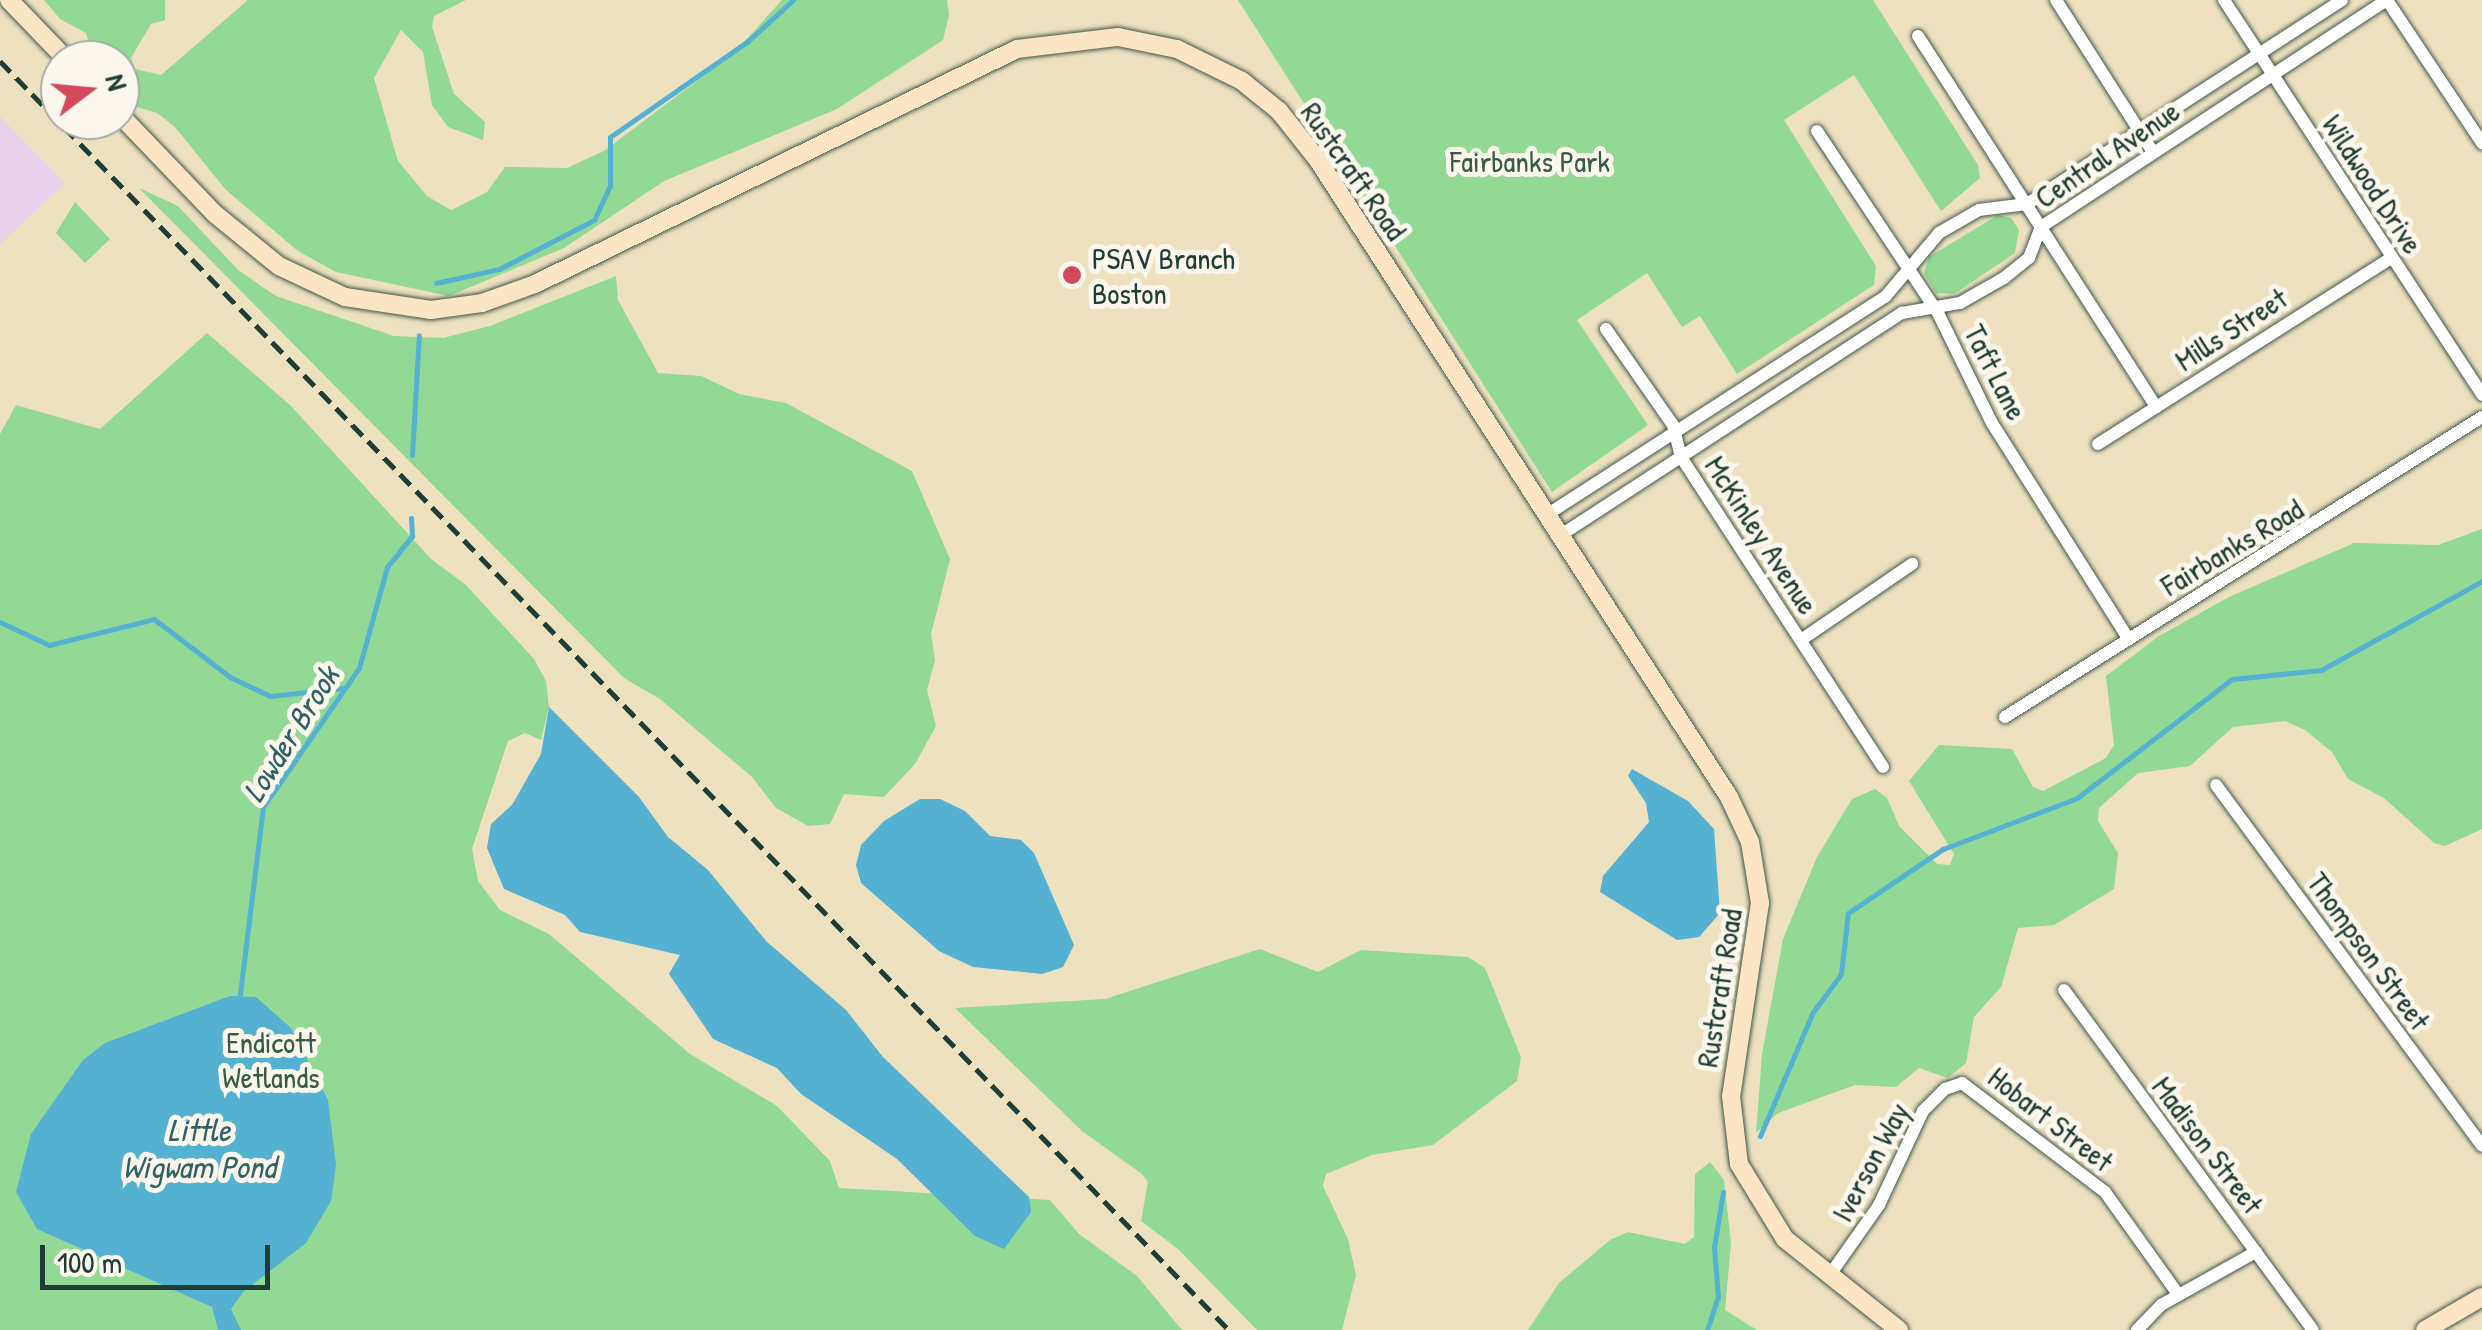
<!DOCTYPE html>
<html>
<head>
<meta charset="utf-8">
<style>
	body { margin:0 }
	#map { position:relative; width:2482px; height:1330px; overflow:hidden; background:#ede1c0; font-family:"Patrick Hand",sans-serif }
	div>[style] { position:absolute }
	.built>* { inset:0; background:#ebd1ec }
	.green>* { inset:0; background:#91d995 }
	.water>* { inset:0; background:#54b1d2 }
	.stream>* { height:5px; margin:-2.5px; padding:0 2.5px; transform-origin:2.5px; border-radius:2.5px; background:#54b1d2 }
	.roads { filter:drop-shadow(0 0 2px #3e5649) drop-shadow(0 0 2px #3e5649) }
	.street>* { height:12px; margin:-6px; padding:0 6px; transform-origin:6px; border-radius:6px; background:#fff }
	.secondary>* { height:18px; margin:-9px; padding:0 9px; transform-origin:9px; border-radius:9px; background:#fce5c4 }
	.rail>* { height:5px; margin-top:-2.5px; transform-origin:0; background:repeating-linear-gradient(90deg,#1f3d34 0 15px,transparent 0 23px) }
	.dots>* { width:28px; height:28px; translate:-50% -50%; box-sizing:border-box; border:5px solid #fbf7ec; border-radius:50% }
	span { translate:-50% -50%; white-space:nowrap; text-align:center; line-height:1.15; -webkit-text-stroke:10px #fbf7ec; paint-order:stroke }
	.street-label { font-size:30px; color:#1f3d34 }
	.park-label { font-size:30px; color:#365c47 }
	.poi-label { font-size:30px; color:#1f3d34 }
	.left { translate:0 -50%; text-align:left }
	.water-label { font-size:32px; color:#2f6063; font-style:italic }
	.north { position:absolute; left:40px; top:40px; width:100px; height:100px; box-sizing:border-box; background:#fbf7ec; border:2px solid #a3ada2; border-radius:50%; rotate:74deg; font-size:28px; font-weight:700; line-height:40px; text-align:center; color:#1f3d34 }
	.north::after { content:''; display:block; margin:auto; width:35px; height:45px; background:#d1495b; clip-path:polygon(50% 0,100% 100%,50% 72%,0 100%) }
	.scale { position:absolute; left:40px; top:1245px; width:230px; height:45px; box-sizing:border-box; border:5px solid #1f3d34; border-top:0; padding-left:12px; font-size:30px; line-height:35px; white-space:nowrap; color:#1f3d34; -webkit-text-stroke:8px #fbf7ec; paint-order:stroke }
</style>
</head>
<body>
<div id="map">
	<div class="built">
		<div style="clip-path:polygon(0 116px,65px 183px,0 244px)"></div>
	</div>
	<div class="green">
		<div style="clip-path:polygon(44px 0,165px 0,165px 20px,151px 24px,131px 58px,135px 69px,161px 75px,248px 0,466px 0,434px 16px,432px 27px,454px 94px,485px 122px,483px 140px,448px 127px,432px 105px,423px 52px,401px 30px,374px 78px,398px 161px,427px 196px,451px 210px,487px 192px,505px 167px,567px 168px,604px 151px,734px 53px,782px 0,947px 0,949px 15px,943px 40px,837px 109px,664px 181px,564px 248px,449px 296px,336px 272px,298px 251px,226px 190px,175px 127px,157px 113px,120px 102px,120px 60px,94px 60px,86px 33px,60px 19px)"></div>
		<div style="clip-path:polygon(1238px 0,1873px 0,1978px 165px,1980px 178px,1941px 211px,1854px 75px,1784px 120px,1876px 266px,1874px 285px,1737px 374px,1700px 316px,1682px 327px,1647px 273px,1577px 320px,1648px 425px,1552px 492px)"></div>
		<div style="clip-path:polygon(139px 188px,178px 206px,238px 270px,276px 296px,394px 336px,443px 338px,490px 326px,616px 276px,618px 300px,658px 373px,701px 376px,739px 394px,786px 403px,912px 471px,950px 559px,931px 634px,935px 660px,927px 690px,936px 726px,915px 764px,884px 797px,844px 794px,830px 824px,808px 826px,776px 808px,752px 777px,660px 699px,624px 678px)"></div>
		<div style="clip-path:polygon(75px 202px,110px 239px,85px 263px,56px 233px)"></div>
		<div style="clip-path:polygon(1998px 215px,2011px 218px,2019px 230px,2015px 253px,1954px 294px,1936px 293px,1924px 273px,1929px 257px)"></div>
		<div style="clip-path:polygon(207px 333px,291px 406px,432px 560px,465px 584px,534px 659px,546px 681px,549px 707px,541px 740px,525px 733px,508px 741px,472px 849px,478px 881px,500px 910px,549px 934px,690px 1054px,777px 1106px,830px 1161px,839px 1188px,1050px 1200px,1079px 1234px,1137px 1276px,1182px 1330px,0 1330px,0 434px,16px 405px,100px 429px)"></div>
		<div style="clip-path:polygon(2482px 529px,2482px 829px,2445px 846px,2434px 843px,2384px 798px,2348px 779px,2332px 752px,2305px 730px,2285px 721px,2233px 727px,2190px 766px,2138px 773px,2099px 808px,2098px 821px,2118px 853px,2114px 889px,2054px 925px,2018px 928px,2001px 987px,1974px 1017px,1966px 1063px,1948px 1078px,1919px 1068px,1896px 1087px,1855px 1085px,1778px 1113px,1756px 1133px,1762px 1054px,1783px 939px,1817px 857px,1852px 799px,1875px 789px,1887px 798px,1899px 826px,1937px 864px,1950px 865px,1954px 854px,1909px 781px,1939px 745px,2012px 749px,2033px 787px,2043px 791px,2106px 758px,2114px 745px,2106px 676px,2159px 636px,2229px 597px,2354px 543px,2438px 545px)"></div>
		<div style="clip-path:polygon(1260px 949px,1318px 972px,1361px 950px,1468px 957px,1485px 968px,1521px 1057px,1517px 1081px,1433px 1145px,1372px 1155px,1326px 1174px,1323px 1186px,1348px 1239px,1356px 1275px,1342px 1330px,1257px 1330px,1178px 1249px,1141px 1221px,1148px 1182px,1142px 1174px,1082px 1131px,955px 1008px,1105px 999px)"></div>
		<div style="clip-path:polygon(1710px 1162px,1724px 1180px,1731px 1243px,1725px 1310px,1757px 1330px,1528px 1330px,1559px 1283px,1610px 1240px,1628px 1232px,1685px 1244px,1694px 1237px,1695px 1174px)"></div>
	</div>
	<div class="water">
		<div style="clip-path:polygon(549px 707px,639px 797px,668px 837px,708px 870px,766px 941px,846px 1010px,883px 1057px,1029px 1197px,1031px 1212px,1004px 1249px,975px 1236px,897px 1159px,801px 1094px,777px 1068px,713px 1039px,669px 974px,680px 955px,580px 932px,565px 915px,504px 889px,487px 848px,491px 824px,512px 805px,541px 754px)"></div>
		<div style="clip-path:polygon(1632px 769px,1688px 801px,1714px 829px,1720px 913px,1699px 937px,1677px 940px,1600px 892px,1603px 876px,1649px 822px,1646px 803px,1628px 776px)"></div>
		<div style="clip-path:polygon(920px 799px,940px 799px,965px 811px,990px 836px,1021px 840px,1034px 853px,1074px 945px,1063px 967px,1042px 974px,973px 967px,939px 951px,861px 883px,856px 865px,861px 845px,884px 821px)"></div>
		<div style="clip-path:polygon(230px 996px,256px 997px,291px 1028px,328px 1100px,336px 1165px,331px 1201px,306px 1243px,243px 1292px,231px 1309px,241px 1330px,218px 1330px,212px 1307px,37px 1229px,16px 1192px,31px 1134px,83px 1060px,105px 1043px)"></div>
	</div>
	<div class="stream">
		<div style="left:436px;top:283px;width:65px;rotate:-12.5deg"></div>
		<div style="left:499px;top:269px;width:107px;rotate:-27.3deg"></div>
		<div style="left:594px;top:220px;width:38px;rotate:-65deg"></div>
		<div style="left:610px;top:185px;width:48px;rotate:-90deg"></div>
		<div style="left:610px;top:137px;width:168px;rotate:-34.8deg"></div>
		<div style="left:748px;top:41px;width:61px;rotate:-42.3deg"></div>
		<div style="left:412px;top:455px;width:120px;rotate:-86.7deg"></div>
		<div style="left:0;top:622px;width:54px;rotate:25.1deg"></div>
		<div style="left:49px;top:645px;width:108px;rotate:-13.9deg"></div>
		<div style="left:154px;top:619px;width:96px;rotate:37.3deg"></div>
		<div style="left:230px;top:677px;width:44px;rotate:25.4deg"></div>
		<div style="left:270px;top:696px;width:74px;rotate:-6.2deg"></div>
		<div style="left:239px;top:1002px;width:196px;rotate:-83deg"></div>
		<div style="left:263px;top:807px;width:169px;rotate:-55.4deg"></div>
		<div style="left:359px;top:668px;width:105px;rotate:-74.5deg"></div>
		<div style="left:387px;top:567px;width:40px;rotate:-51deg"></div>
		<div style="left:412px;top:536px;width:18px;rotate:-93deg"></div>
		<div style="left:1760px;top:1136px;width:135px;rotate:-66.9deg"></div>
		<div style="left:1813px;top:1012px;width:47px;rotate:-53.6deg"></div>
		<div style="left:1841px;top:974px;width:61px;rotate:-83.5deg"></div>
		<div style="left:1848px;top:913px;width:115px;rotate:-34deg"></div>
		<div style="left:1943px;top:849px;width:143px;rotate:-20.8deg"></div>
		<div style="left:2077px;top:798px;width:195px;rotate:-37.5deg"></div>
		<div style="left:2232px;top:679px;width:89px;rotate:-5.8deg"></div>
		<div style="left:2321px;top:670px;width:184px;rotate:-28.9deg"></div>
		<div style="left:1707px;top:1330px;width:35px;rotate:-72deg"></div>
		<div style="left:1718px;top:1297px;width:50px;rotate:-94.6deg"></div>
		<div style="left:1714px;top:1247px;width:56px;rotate:-80.7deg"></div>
	</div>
	<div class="roads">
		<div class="street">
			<div style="left:2056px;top:0;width:180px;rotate:57.5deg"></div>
			<div style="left:2224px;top:0;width:472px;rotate:56.8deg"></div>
			<div style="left:2387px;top:0;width:172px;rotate:56.4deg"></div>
			<div style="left:1918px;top:36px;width:441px;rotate:57.3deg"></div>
			<div style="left:1817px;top:131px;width:219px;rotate:56.4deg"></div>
			<div style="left:1938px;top:313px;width:123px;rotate:63.9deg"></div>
			<div style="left:1992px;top:423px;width:254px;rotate:57.7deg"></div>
			<div style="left:1606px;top:329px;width:117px;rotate:55.1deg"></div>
			<div style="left:1673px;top:425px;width:33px;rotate:76deg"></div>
			<div style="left:1681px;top:457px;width:370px;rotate:56.9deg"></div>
			<div style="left:2098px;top:444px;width:347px;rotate:-32.4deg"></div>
			<div style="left:1548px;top:514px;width:401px;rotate:-32.8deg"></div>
			<div style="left:1885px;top:297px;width:84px;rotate:-49.8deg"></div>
			<div style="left:1939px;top:233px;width:46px;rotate:-29.9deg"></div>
			<div style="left:1979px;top:210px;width:48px;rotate:-7.1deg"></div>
			<div style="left:2027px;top:204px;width:375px;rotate:-32.9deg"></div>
			<div style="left:1561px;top:535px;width:407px;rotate:-33.1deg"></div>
			<div style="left:1902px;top:313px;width:59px;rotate:-9.8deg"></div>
			<div style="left:1960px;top:303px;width:51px;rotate:-29.6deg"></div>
			<div style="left:2004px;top:278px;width:32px;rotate:-39deg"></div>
			<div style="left:2029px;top:258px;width:33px;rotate:-69deg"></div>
			<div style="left:2041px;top:227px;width:414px;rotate:-33.3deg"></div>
			<div style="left:1801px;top:640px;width:135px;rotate:-34.4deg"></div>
			<div style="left:2005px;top:717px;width:563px;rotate:-32.17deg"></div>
			<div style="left:2216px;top:785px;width:448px;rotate:53.6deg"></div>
			<div style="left:2064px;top:990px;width:421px;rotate:53.8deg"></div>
			<div style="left:1829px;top:1276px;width:87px;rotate:-54.8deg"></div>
			<div style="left:1879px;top:1205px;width:104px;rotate:-64.9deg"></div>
			<div style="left:1923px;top:1111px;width:31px;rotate:-45deg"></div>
			<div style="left:1945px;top:1089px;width:18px;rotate:-19deg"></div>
			<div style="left:1962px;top:1083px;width:180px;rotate:37.3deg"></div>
			<div style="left:2105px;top:1192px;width:125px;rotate:54.4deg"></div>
			<div style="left:2137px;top:1330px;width:35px;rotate:-46deg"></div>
			<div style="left:2161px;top:1305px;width:109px;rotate:-29.2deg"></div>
		</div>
		<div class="secondary">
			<div style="left:9px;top:0;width:83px;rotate:46deg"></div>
			<div style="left:120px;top:115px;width:137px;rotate:46.2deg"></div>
			<div style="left:215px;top:214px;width:82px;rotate:39.1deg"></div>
			<div style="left:279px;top:266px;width:73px;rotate:25.2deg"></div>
			<div style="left:345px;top:297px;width:87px;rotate:8.6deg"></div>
			<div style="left:431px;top:310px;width:51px;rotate:-7.8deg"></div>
			<div style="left:482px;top:303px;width:56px;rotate:-19.7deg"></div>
			<div style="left:535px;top:284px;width:536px;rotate:-25.99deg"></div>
			<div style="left:1017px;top:49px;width:102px;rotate:-6.8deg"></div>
			<div style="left:1118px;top:37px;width:60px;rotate:11.5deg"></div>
			<div style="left:1177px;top:49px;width:72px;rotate:26.2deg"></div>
			<div style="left:1242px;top:81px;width:48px;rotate:39deg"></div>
			<div style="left:1279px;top:111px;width:63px;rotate:51.5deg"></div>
			<div style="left:1318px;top:160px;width:758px;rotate:57.17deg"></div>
			<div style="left:1729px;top:797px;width:50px;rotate:65deg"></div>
			<div style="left:1750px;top:842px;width:62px;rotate:80.7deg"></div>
			<div style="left:1760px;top:903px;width:195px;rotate:98.5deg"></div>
			<div style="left:1731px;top:1096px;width:68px;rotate:83.3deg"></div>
			<div style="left:1739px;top:1164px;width:88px;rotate:58.5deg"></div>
			<div style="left:1785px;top:1239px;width:146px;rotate:38.6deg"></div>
			<div style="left:2425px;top:1330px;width:66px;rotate:-30.1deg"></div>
		</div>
	</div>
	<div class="rail">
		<div style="left:0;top:61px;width:1767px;rotate:45.92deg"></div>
	</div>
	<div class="dots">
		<div style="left:1072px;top:275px;background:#d1495b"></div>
	</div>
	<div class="street-label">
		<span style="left:2107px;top:154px;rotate:-34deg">Central Avenue</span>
		<span style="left:1354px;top:171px;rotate:55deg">Rustcraft Road</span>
		<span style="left:2373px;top:184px;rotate:57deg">Wildwood Drive</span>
		<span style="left:2231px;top:329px;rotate:-33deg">Mills Street</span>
		<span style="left:1996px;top:372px;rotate:63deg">Taft Lane</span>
		<span style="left:1762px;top:535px;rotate:57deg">McKinley Avenue</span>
		<span style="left:2232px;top:547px;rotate:-31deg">Fairbanks Road</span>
		<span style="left:2369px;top:951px;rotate:54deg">Thompson Street</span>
		<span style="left:1719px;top:988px;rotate:-81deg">Rustcraft Road</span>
		<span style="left:2051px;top:1119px;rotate:38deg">Hobart Street</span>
		<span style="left:2208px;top:1145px;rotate:53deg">Madison Street</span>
		<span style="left:1870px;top:1162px;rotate:-62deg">Iverson Way</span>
	</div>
	<div class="park-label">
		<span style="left:1530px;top:161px">Fairbanks Park</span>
		<span style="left:271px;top:1059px">Endicott<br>Wetlands</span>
	</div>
	<div class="poi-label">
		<span class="left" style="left:1092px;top:275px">PSAV Branch<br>Boston</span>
	</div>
	<div class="water-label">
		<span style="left:291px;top:734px;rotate:-58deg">Lowder Brook</span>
		<span style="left:199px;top:1149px">Little<br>Wigwam Pond</span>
	</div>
	<div class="north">N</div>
	<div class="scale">100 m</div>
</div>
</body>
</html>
